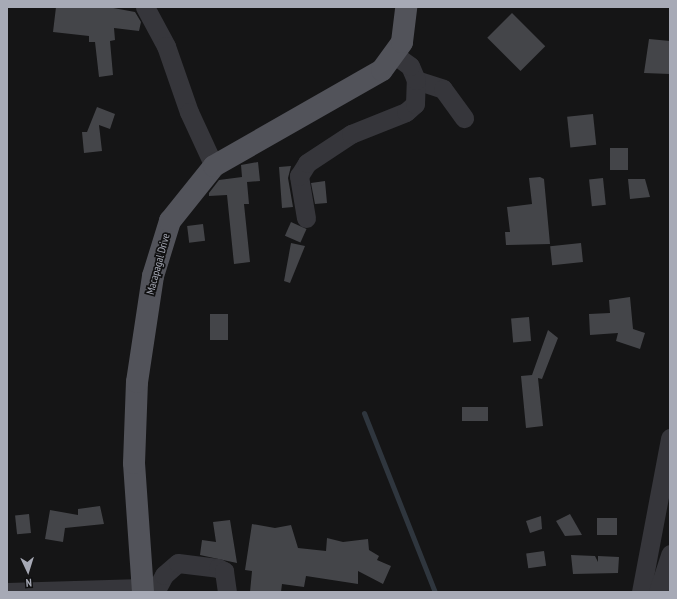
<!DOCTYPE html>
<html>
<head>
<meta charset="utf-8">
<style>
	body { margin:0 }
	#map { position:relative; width:677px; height:599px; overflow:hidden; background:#151516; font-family:"PT Sans Narrow",sans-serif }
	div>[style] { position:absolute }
	.stream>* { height:5px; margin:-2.5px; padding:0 2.5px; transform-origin:2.5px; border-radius:2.5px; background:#2f363e }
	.building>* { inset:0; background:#444549; transform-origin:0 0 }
	.minor>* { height:19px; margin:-9.5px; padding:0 9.5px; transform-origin:9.5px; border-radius:9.5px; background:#36363b }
	.major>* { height:22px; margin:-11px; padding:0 11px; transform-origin:11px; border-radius:11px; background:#52535a }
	span { translate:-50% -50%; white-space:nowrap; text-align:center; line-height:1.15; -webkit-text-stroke:3.5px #101011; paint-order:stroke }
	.street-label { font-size:11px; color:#a7aab6 }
	.frame { position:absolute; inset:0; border:8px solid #a7aab6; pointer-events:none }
	.north { position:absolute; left:8px; top:551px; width:40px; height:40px; -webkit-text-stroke:3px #101011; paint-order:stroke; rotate:176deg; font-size:11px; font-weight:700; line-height:16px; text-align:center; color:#a7aab6 }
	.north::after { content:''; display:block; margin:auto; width:14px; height:18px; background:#a7aab6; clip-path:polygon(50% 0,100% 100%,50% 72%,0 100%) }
</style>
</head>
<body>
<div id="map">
	<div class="stream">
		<div style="left:364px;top:413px;width:193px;rotate:68.4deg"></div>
	</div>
	<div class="building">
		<div style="clip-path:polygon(56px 7px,108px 7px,135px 12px,141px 22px,139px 31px,114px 28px,115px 40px,110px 41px,113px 75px,99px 77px,95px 42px,89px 42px,89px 36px,53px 32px)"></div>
		<div style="left:512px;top:13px;width:47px;height:35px;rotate:45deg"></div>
		<div style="clip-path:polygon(649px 39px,670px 41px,670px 74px,644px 73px)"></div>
		<div style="clip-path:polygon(97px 107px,115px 114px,110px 129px,99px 125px,102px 151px,84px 153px,82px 132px,87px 132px)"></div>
		<div style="left:593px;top:114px;width:31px;height:26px;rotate:84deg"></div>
		<div style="left:610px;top:148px;width:18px;height:22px"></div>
		<div style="clip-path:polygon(258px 162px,260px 181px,247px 182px,249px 204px,244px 204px,250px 262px,234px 264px,227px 195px,209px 196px,209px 193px,219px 180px,242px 177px,241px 165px)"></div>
		<div style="clip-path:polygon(291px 166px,288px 178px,293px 207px,282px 208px,279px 167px)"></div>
		<div style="clip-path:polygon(540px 177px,544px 179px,550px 244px,506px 245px,505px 232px,510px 232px,507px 207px,532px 204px,529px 178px)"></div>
		<div style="left:603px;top:178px;width:27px;height:14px;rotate:84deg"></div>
		<div style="clip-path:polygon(628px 179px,645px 179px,650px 197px,630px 199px)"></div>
		<div style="clip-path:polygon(325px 181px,327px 203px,315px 204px,311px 183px)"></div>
		<div style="left:291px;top:222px;width:17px;height:15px;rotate:24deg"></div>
		<div style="left:203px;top:224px;width:17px;height:16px;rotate:83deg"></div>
		<div style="clip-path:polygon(291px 243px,305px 246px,290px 283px,284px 281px)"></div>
		<div style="left:581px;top:243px;width:19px;height:31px;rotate:84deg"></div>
		<div style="clip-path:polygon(630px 297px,633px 329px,645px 333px,640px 349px,616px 341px,618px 333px,590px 335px,589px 314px,610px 313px,609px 300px)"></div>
		<div style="left:210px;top:314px;width:18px;height:26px"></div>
		<div style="left:529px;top:317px;width:24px;height:18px;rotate:85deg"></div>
		<div style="clip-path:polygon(548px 330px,558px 338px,542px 379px,538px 378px,543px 426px,526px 428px,521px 376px,532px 375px)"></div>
		<div style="left:462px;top:407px;width:26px;height:14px"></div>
		<div style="clip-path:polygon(100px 506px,104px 524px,65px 528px,63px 542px,45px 539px,50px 510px,78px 515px,78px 509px)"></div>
		<div style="left:29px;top:514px;width:19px;height:14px;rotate:84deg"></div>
		<div style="clip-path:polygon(570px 514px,582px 535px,565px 536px,556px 521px)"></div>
		<div style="clip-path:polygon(541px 516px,542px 529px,530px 533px,526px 521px)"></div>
		<div style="left:597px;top:518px;width:20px;height:17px"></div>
		<div style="clip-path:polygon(230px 520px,237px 563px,200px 555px,202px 540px,216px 542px,213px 522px)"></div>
		<div style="clip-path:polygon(252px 524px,275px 528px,291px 525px,298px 548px,326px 551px,327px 538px,343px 542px,368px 539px,369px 550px,379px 556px,377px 560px,391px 566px,383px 584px,358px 571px,358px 584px,306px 576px,304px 587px,282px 584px,281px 592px,250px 592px,252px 571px,245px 570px)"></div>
		<div style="left:544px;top:551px;width:15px;height:18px;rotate:82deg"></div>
		<div style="clip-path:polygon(571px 555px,595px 556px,598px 562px,598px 556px,619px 557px,618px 573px,573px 574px)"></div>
	</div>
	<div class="minor">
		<div style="left:145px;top:7px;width:44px;rotate:61.7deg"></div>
		<div style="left:166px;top:46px;width:70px;rotate:70.8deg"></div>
		<div style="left:189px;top:112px;width:60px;rotate:65.2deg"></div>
		<div style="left:416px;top:80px;width:28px;rotate:18deg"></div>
		<div style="left:443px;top:89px;width:36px;rotate:54deg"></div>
		<div style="left:306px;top:218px;width:43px;rotate:-99.5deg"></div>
		<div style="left:299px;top:176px;width:15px;rotate:-58deg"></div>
		<div style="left:307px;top:163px;width:53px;rotate:-33.4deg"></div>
		<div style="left:351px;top:134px;width:59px;rotate:-21.8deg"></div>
		<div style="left:406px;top:112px;width:12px;rotate:-42deg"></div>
		<div style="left:415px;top:104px;width:24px;rotate:-88deg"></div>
		<div style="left:416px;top:80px;width:15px;rotate:-113deg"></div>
		<div style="left:410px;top:66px;width:19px;rotate:-144deg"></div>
		<div style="left:7px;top:592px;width:135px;rotate:-1.7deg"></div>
		<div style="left:155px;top:592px;width:19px;rotate:-62deg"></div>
		<div style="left:164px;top:575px;width:18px;rotate:-41deg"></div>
		<div style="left:178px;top:563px;width:40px;rotate:7.1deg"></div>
		<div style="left:218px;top:568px;width:7px;rotate:27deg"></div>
		<div style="left:224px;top:571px;width:21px;rotate:82deg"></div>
		<div style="left:641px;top:592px;width:157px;rotate:-79.3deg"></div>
		<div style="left:658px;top:592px;width:40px;rotate:-72deg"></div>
	</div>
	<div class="major">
		<div style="left:143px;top:592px;width:129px;rotate:-94deg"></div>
		<div style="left:134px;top:463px;width:81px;rotate:-87.9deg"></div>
		<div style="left:137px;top:382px;width:107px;rotate:-81.4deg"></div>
		<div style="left:153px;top:276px;width:58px;rotate:-72.8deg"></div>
		<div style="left:170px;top:221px;width:70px;rotate:-51.3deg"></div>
		<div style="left:214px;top:166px;width:193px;rotate:-29.7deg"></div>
		<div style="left:382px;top:70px;width:34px;rotate:-54deg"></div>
		<div style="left:402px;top:42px;width:35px;rotate:-83deg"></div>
	</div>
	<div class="street-label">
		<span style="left:158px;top:264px;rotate:-75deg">Macapagal Drive</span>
	</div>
	<div class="frame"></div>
	<div class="north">N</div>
</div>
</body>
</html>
